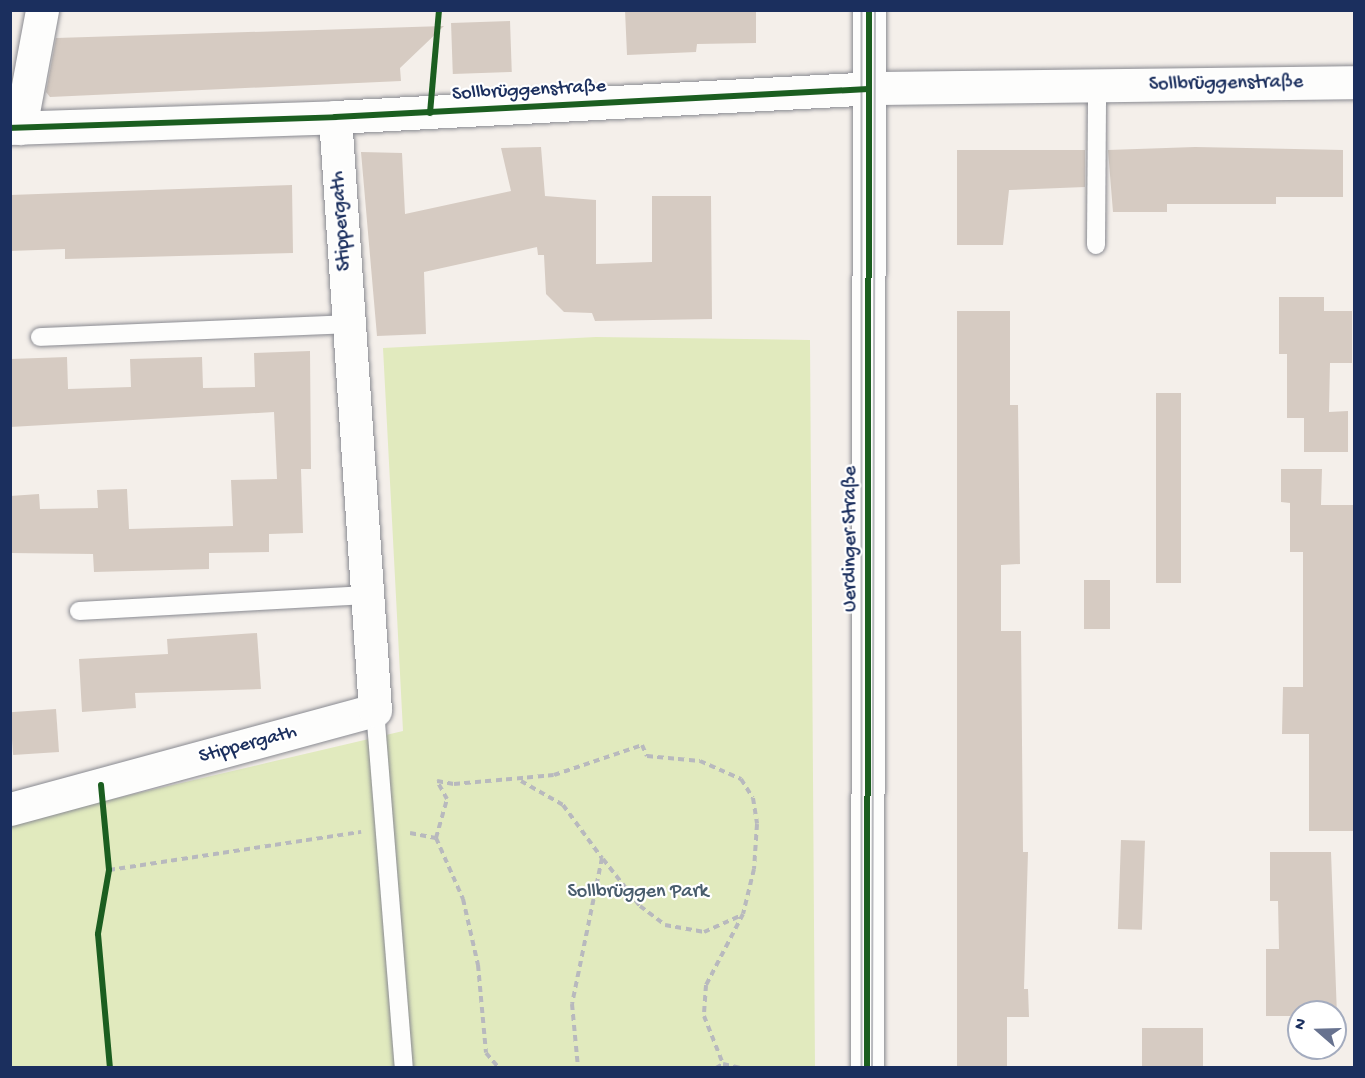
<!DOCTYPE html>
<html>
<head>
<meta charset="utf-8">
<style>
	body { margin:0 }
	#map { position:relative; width:1365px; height:1078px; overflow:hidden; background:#f4efea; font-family:"Gochi Hand",sans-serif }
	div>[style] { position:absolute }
	.green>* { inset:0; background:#e1eabe }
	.building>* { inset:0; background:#d6cbc2; transform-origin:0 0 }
	.path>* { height:4px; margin-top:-2px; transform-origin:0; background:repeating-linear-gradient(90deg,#b8b9be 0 6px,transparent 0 10.5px) }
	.roads { filter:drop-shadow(0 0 2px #898a91) drop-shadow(0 0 2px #898a91) }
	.lane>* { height:18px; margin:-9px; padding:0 9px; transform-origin:9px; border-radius:9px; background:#fdfdfc }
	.street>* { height:33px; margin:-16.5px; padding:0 16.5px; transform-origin:16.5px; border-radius:16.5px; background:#fdfdfc }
	.secondary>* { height:33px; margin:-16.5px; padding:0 16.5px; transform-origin:16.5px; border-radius:16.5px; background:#fdfdfc }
	.tram>* { height:1.5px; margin:-0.75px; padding:0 0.75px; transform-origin:0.75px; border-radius:0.75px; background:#b8b9be }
	.cycleway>* { height:6px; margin:-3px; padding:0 3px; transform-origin:3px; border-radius:3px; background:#1b5e20 }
	span { translate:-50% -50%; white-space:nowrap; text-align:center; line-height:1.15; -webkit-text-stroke:4.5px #fff; paint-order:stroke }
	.street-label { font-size:20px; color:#1b2f5e }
	.park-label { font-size:20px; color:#495d6d }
	.frame { position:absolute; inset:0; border:12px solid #1b2f5e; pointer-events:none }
	.north { position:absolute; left:1287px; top:1000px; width:60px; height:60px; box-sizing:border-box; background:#fff; border:2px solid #a4acbf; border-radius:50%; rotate:290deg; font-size:16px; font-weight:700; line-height:24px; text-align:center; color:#1b2f5e }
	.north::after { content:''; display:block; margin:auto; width:21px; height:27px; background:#67728f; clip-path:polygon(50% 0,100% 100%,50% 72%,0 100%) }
</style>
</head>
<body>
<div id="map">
	<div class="green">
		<div style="clip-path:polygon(596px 337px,810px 340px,815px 1067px,11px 1067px,10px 823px,403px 731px,383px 348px)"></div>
	</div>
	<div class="building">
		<div style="clip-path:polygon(625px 10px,756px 10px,756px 43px,697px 44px,696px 52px,627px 55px)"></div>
		<div style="left:510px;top:21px;width:51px;height:59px;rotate:88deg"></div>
		<div style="clip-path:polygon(444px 26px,400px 68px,401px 81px,50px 97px,46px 92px,56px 38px)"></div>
		<div style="clip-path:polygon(541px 147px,545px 196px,596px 200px,596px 264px,652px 262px,652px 196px,711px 196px,712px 319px,595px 321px,592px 313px,564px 312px,546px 294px,544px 255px,538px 255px,537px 247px,424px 272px,426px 334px,377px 336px,361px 152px,402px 153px,405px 214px,511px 191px,501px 148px)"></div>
		<div style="clip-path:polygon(1195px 147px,1343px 150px,1343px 197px,1276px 197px,1276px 204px,1167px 204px,1167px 212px,1113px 212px,1108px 150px)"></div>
		<div style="clip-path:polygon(957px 150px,1085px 150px,1085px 187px,1009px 190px,1003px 245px,957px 245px)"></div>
		<div style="clip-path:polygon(292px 185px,293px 253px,65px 259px,65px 249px,10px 251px,10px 195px)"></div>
		<div style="clip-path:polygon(1279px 297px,1324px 297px,1324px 311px,1352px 311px,1352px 363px,1330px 363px,1329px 412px,1348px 411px,1348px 452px,1304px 452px,1304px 418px,1287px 418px,1287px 354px,1279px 354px)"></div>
		<div style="clip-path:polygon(957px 311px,1010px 311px,1010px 405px,1018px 405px,1020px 564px,1001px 565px,1001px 631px,1021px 631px,1023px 852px,1028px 852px,1024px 989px,1028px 989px,1029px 1017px,1007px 1017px,1007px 1068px,957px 1068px)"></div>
		<div style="clip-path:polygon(310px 351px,311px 469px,301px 469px,303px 533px,269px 534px,269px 552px,209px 553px,209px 569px,94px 572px,93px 554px,10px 553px,10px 496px,39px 494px,40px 509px,98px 508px,97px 490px,127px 489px,129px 529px,233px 526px,231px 480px,277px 479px,274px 412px,10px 427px,10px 359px,67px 357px,68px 389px,131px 387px,130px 359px,202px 357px,203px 388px,255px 387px,254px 353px)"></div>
		<div style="left:1156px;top:393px;width:25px;height:190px"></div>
		<div style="clip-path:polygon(1281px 469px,1322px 469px,1321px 505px,1353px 505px,1354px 831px,1309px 831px,1309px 734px,1282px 734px,1283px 687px,1303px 687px,1303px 552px,1290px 552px,1290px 503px,1281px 502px)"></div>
		<div style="left:1084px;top:580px;width:26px;height:49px"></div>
		<div style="clip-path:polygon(257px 633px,261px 689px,135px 693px,136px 708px,82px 712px,79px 659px,168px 654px,167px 639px)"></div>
		<div style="left:56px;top:709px;width:43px;height:46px;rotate:86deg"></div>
		<div style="left:1121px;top:840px;width:24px;height:89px;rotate:2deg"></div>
		<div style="clip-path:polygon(1270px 852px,1331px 852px,1337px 1016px,1335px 1012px,1299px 1012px,1299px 1016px,1266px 1016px,1266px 949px,1279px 949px,1278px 901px,1270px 901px)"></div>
		<div style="left:1142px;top:1028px;width:61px;height:40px"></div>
	</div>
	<div class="path">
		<div style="left:521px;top:781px;width:48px;rotate:29.7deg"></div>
		<div style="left:563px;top:805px;width:66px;rotate:53.7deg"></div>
		<div style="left:602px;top:858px;width:149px;rotate:101.6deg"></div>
		<div style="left:572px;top:1004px;width:64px;rotate:84.6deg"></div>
		<div style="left:410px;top:833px;width:26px;rotate:11deg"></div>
		<div style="left:436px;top:838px;width:67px;rotate:66.1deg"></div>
		<div style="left:463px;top:899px;width:68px;rotate:77.2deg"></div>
		<div style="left:478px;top:965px;width:88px;rotate:84.8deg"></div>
		<div style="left:486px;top:1053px;width:20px;rotate:49deg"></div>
		<div style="left:436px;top:838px;width:41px;rotate:-74.2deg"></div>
		<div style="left:447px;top:799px;width:21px;rotate:-119deg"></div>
		<div style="left:437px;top:781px;width:17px;rotate:10deg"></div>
		<div style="left:454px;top:784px;width:100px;rotate:-5.1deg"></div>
		<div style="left:554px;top:775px;width:93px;rotate:-18.8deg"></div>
		<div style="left:642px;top:745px;width:12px;rotate:66deg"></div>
		<div style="left:647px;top:756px;width:53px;rotate:5.4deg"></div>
		<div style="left:700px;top:761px;width:45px;rotate:23.7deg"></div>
		<div style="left:741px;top:779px;width:22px;rotate:58deg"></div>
		<div style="left:753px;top:798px;width:26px;rotate:81deg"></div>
		<div style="left:757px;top:824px;width:45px;rotate:93.8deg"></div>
		<div style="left:754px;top:869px;width:46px;rotate:103.7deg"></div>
		<div style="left:743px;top:914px;width:80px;rotate:117.5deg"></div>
		<div style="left:706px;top:985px;width:31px;rotate:94deg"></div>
		<div style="left:704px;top:1016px;width:52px;rotate:68.4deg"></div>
		<div style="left:603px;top:859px;width:60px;rotate:51.8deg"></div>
		<div style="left:640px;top:906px;width:31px;rotate:37deg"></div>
		<div style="left:665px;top:925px;width:40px;rotate:10deg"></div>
		<div style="left:704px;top:932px;width:42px;rotate:-24.1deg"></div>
		<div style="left:109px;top:870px;width:255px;rotate:-8.6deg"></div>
		<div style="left:716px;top:1068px;width:8px;rotate:-30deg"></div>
		<div style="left:723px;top:1064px;width:18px;rotate:13deg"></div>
	</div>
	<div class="roads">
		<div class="lane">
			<div style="left:1096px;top:245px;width:159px;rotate:-89.6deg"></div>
			<div style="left:40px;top:337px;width:309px;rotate:-2.4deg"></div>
			<div style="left:79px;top:611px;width:288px;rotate:-3.2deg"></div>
			<div style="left:375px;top:710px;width:359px;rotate:85.4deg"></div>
		</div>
		<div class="street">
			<div style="left:10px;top:128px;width:325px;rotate:-1.9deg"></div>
			<div style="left:335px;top:117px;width:541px;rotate:-3.07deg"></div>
			<div style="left:875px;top:88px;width:479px;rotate:-0.7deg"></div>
			<div style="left:20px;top:128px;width:120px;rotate:-79.4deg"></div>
			<div style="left:10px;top:809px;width:378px;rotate:-15.2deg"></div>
			<div style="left:375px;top:710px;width:594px;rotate:-93.86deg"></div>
		</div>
		<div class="secondary">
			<div style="left:867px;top:1068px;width:1058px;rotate:-89.89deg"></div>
		</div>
	</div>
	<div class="tram">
		<div style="left:862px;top:10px;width:1058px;rotate:90deg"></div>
		<div style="left:872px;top:1068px;width:1058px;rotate:-89.84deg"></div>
	</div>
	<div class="cycleway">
		<div style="left:430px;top:113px;width:103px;rotate:-85deg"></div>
		<div style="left:10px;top:128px;width:325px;rotate:-1.9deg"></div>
		<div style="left:335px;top:117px;width:534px;rotate:-3.01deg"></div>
		<div style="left:101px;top:785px;width:85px;rotate:84.6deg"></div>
		<div style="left:109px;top:870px;width:65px;rotate:99.8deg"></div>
		<div style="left:98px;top:934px;width:135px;rotate:84.9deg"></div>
		<div style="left:867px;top:1068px;width:1058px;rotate:-89.89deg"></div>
	</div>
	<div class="street-label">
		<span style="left:1226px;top:84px;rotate:-1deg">Sollbrüggenstraße</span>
		<span style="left:529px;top:91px;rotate:-3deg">Sollbrüggenstraße</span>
		<span style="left:342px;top:221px;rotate:-94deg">Stippergath</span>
		<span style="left:851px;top:539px;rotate:-90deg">Uerdinger Straße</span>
		<span style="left:248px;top:745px;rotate:-15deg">Stippergath</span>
	</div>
	<div class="park-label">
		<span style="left:638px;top:892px">Sollbrüggen Park</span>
	</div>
	<div class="frame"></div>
	<div class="north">N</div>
</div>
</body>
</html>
